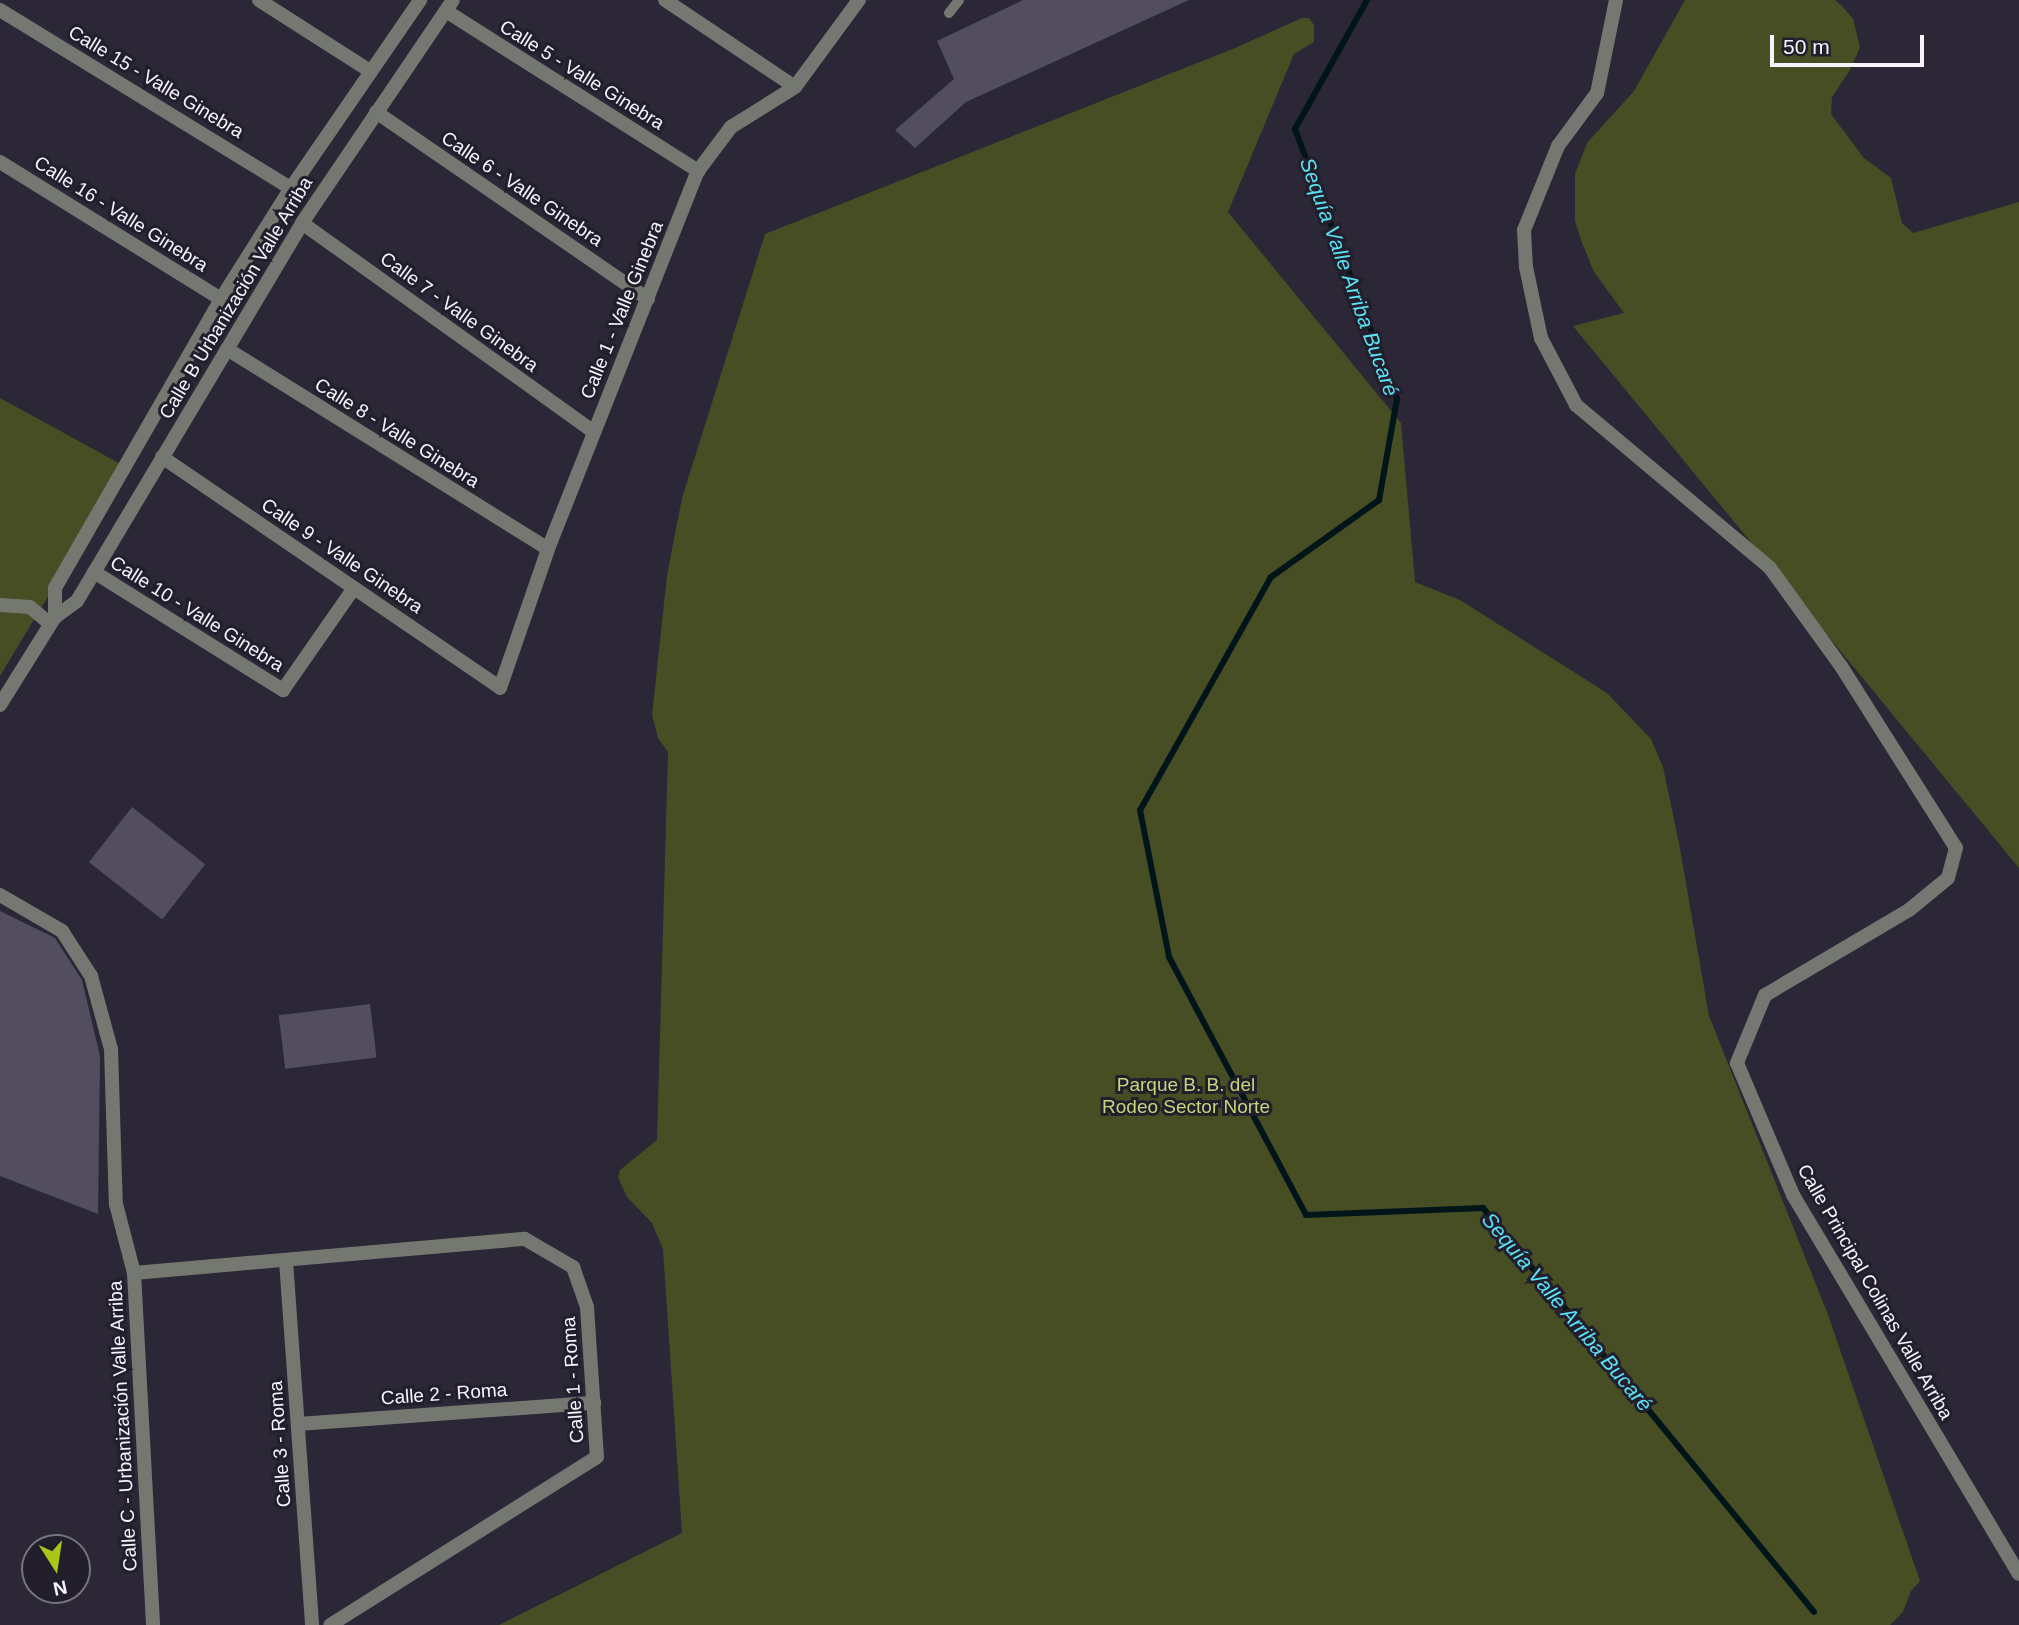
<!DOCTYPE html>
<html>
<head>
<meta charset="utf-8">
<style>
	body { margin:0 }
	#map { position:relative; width:2019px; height:1625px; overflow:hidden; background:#2b2736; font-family:Helvetica,sans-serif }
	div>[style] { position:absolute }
	.green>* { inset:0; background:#474e24 }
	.stream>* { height:6px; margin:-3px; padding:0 3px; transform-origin:3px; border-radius:3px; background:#00151a }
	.building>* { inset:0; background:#524e5f; transform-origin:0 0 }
	.service>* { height:10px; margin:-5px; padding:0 5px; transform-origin:5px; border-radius:5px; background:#747870 }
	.minor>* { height:14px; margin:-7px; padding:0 7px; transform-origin:7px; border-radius:7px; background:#747870 }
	span { translate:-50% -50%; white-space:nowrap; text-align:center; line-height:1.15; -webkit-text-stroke:6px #221e2c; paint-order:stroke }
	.street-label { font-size:19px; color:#f6f3fd }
	.park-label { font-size:19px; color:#c6d577 }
	.water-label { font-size:21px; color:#59e3f7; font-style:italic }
	.north { position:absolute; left:21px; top:1534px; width:70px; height:70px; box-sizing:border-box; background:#221e2c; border:2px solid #777380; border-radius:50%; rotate:168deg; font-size:19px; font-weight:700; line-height:28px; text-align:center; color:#f6f3fd }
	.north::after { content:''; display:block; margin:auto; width:24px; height:32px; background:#aac718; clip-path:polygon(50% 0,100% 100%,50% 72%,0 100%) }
	.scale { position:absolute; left:1770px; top:35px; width:154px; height:32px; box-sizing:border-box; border:4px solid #f6f3fd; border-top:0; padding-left:9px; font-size:21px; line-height:24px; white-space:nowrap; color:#f6f3fd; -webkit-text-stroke:5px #221e2c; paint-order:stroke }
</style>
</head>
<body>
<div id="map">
	<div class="green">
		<div style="clip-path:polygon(1685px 0,1835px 0,1842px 6px,1853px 19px,1860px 47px,1850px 70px,1832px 97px,1831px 114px,1864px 158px,1891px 178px,1902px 223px,1913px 233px,2019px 202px,2019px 868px,1573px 326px,1624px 313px,1594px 272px,1582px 243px,1575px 221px,1575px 174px,1587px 143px,1634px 91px)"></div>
		<div style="clip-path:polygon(1302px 18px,1309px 18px,1314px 25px,1314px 42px,1294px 54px,1228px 212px,1401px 423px,1415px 582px,1460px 600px,1607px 693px,1651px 739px,1663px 767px,1679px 843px,1709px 1016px,1827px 1312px,1920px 1581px,1911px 1591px,1903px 1612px,1890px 1625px,499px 1625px,682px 1533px,663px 1249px,652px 1223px,627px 1197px,618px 1177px,620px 1170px,657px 1140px,668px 752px,658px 738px,652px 715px,667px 575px,682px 498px,765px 234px,1235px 48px)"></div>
		<div style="clip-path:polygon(0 398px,126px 467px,0 676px)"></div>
	</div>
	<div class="stream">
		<div style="left:1367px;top:0;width:148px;rotate:119.2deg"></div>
		<div style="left:1295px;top:129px;width:289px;rotate:69.3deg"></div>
		<div style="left:1397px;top:399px;width:103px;rotate:100.1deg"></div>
		<div style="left:1379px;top:500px;width:133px;rotate:144.5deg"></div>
		<div style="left:1271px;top:577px;width:267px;rotate:119.3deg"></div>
		<div style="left:1140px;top:810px;width:150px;rotate:78.8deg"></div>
		<div style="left:1169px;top:957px;width:292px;rotate:62deg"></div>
		<div style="left:1306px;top:1215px;width:177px;rotate:-2.3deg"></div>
		<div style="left:1483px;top:1208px;width:522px;rotate:50.67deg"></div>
	</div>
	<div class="building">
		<div style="clip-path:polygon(1023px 0,1189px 0,966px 102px,915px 148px,895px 130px,954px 79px,937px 41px)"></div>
		<div style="left:132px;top:807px;width:93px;height:70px;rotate:38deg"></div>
		<div style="clip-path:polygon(0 911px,55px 938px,82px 980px,100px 1056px,98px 1214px,0 1176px)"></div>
		<div style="left:370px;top:1004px;width:54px;height:92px;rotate:83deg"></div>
	</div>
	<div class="service">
		<div style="left:949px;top:13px;width:16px;rotate:-52deg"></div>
	</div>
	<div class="minor">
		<div style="left:259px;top:0;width:132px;rotate:32.6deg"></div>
		<div style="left:665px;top:0;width:156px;rotate:33.8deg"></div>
		<div style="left:1616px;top:0;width:95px;rotate:101.5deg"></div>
		<div style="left:1597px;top:93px;width:66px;rotate:126.3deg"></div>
		<div style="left:1558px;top:146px;width:91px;rotate:112deg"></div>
		<div style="left:1524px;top:230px;width:37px;rotate:87deg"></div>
		<div style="left:1526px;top:267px;width:73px;rotate:78.1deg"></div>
		<div style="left:1541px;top:338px;width:76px;rotate:62.4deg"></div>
		<div style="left:1576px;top:405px;width:253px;rotate:40deg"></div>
		<div style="left:1770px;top:568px;width:121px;rotate:54.1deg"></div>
		<div style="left:1841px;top:666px;width:215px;rotate:57.7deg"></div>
		<div style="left:1956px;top:848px;width:31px;rotate:105deg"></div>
		<div style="left:1948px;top:878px;width:50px;rotate:140.6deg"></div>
		<div style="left:1909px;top:910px;width:167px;rotate:149.4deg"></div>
		<div style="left:1765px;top:995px;width:74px;rotate:112.4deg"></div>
		<div style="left:1737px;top:1063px;width:143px;rotate:67deg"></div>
		<div style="left:1793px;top:1195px;width:441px;rotate:59.2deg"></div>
		<div style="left:0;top:10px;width:341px;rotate:31.5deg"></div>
		<div style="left:446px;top:11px;width:299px;rotate:32.4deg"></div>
		<div style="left:376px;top:112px;width:330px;rotate:34.5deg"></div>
		<div style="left:0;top:162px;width:260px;rotate:31.8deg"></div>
		<div style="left:302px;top:223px;width:359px;rotate:35.6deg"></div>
		<div style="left:227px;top:349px;width:378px;rotate:31.9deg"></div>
		<div style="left:162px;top:457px;width:409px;rotate:34.3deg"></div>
		<div style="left:500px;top:688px;width:147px;rotate:-70.9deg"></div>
		<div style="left:548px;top:549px;width:407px;rotate:-68.4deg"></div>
		<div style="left:698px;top:171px;width:55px;rotate:-53.1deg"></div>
		<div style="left:731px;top:127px;width:75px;rotate:-32deg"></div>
		<div style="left:795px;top:87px;width:108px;rotate:-53.7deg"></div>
		<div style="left:94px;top:572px;width:223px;rotate:32deg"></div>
		<div style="left:283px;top:690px;width:124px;rotate:-55.2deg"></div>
		<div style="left:0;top:605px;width:30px;rotate:4deg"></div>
		<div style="left:30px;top:607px;width:26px;rotate:40deg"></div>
		<div style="left:55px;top:617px;width:29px;rotate:-90deg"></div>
		<div style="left:55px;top:588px;width:333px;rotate:-60.1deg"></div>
		<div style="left:221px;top:299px;width:131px;rotate:-57.8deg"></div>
		<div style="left:291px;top:188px;width:228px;rotate:-55.5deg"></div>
		<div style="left:0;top:705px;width:104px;rotate:-58deg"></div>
		<div style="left:55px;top:617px;width:27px;rotate:-36deg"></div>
		<div style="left:77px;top:601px;width:440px;rotate:-59.2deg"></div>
		<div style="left:302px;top:223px;width:269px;rotate:-55.9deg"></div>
		<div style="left:0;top:895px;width:72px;rotate:30.1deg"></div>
		<div style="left:62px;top:931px;width:54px;rotate:57.2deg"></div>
		<div style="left:91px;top:976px;width:76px;rotate:74.7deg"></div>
		<div style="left:111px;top:1049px;width:155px;rotate:88.2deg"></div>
		<div style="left:116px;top:1204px;width:71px;rotate:75.4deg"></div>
		<div style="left:134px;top:1273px;width:353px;rotate:86.9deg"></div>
		<div style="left:286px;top:1261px;width:365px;rotate:85.9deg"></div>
		<div style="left:134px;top:1273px;width:392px;rotate:-5deg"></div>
		<div style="left:525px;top:1239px;width:56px;rotate:30.3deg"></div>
		<div style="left:573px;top:1267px;width:42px;rotate:70.7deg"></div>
		<div style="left:587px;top:1307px;width:150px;rotate:86.2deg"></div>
		<div style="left:597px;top:1457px;width:315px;rotate:147.8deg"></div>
		<div style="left:298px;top:1424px;width:297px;rotate:-4.1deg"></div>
	</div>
	<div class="street-label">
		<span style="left:582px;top:75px;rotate:32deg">Calle 5 - Valle Ginebra</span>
		<span style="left:156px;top:82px;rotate:31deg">Calle 15 - Valle Ginebra</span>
		<span style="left:522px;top:189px;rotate:34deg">Calle 6 - Valle Ginebra</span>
		<span style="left:121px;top:214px;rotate:32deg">Calle 16 - Valle Ginebra</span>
		<span style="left:236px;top:298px;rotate:-59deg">Calle B Urbanización Valle Arriba</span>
		<span style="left:622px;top:310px;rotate:-68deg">Calle 1 - Valle Ginebra</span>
		<span style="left:459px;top:312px;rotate:36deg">Calle 7 - Valle Ginebra</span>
		<span style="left:397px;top:433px;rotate:32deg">Calle 8 - Valle Ginebra</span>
		<span style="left:342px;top:556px;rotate:34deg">Calle 9 - Valle Ginebra</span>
		<span style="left:197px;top:614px;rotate:32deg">Calle 10 - Valle Ginebra</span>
		<span style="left:1875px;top:1292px;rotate:60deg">Calle Principal Colinas Valle Arriba</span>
		<span style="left:573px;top:1380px;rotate:-94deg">Calle 1 - Roma</span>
		<span style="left:444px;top:1394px;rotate:-4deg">Calle 2 - Roma</span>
		<span style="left:123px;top:1426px;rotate:-93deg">Calle C - Urbanización Valle Arriba</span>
		<span style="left:280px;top:1444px;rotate:-94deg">Calle 3 - Roma</span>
	</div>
	<div class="park-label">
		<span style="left:1186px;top:1096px">Parque B. B. del<br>Rodeo Sector Norte</span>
	</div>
	<div class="water-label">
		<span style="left:1349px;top:277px;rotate:70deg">Sequía Valle Arriba Bucaré</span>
		<span style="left:1567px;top:1312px;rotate:50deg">Sequía Valle Arriba Bucaré</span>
	</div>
	<div class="north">N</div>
	<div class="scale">50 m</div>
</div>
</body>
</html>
